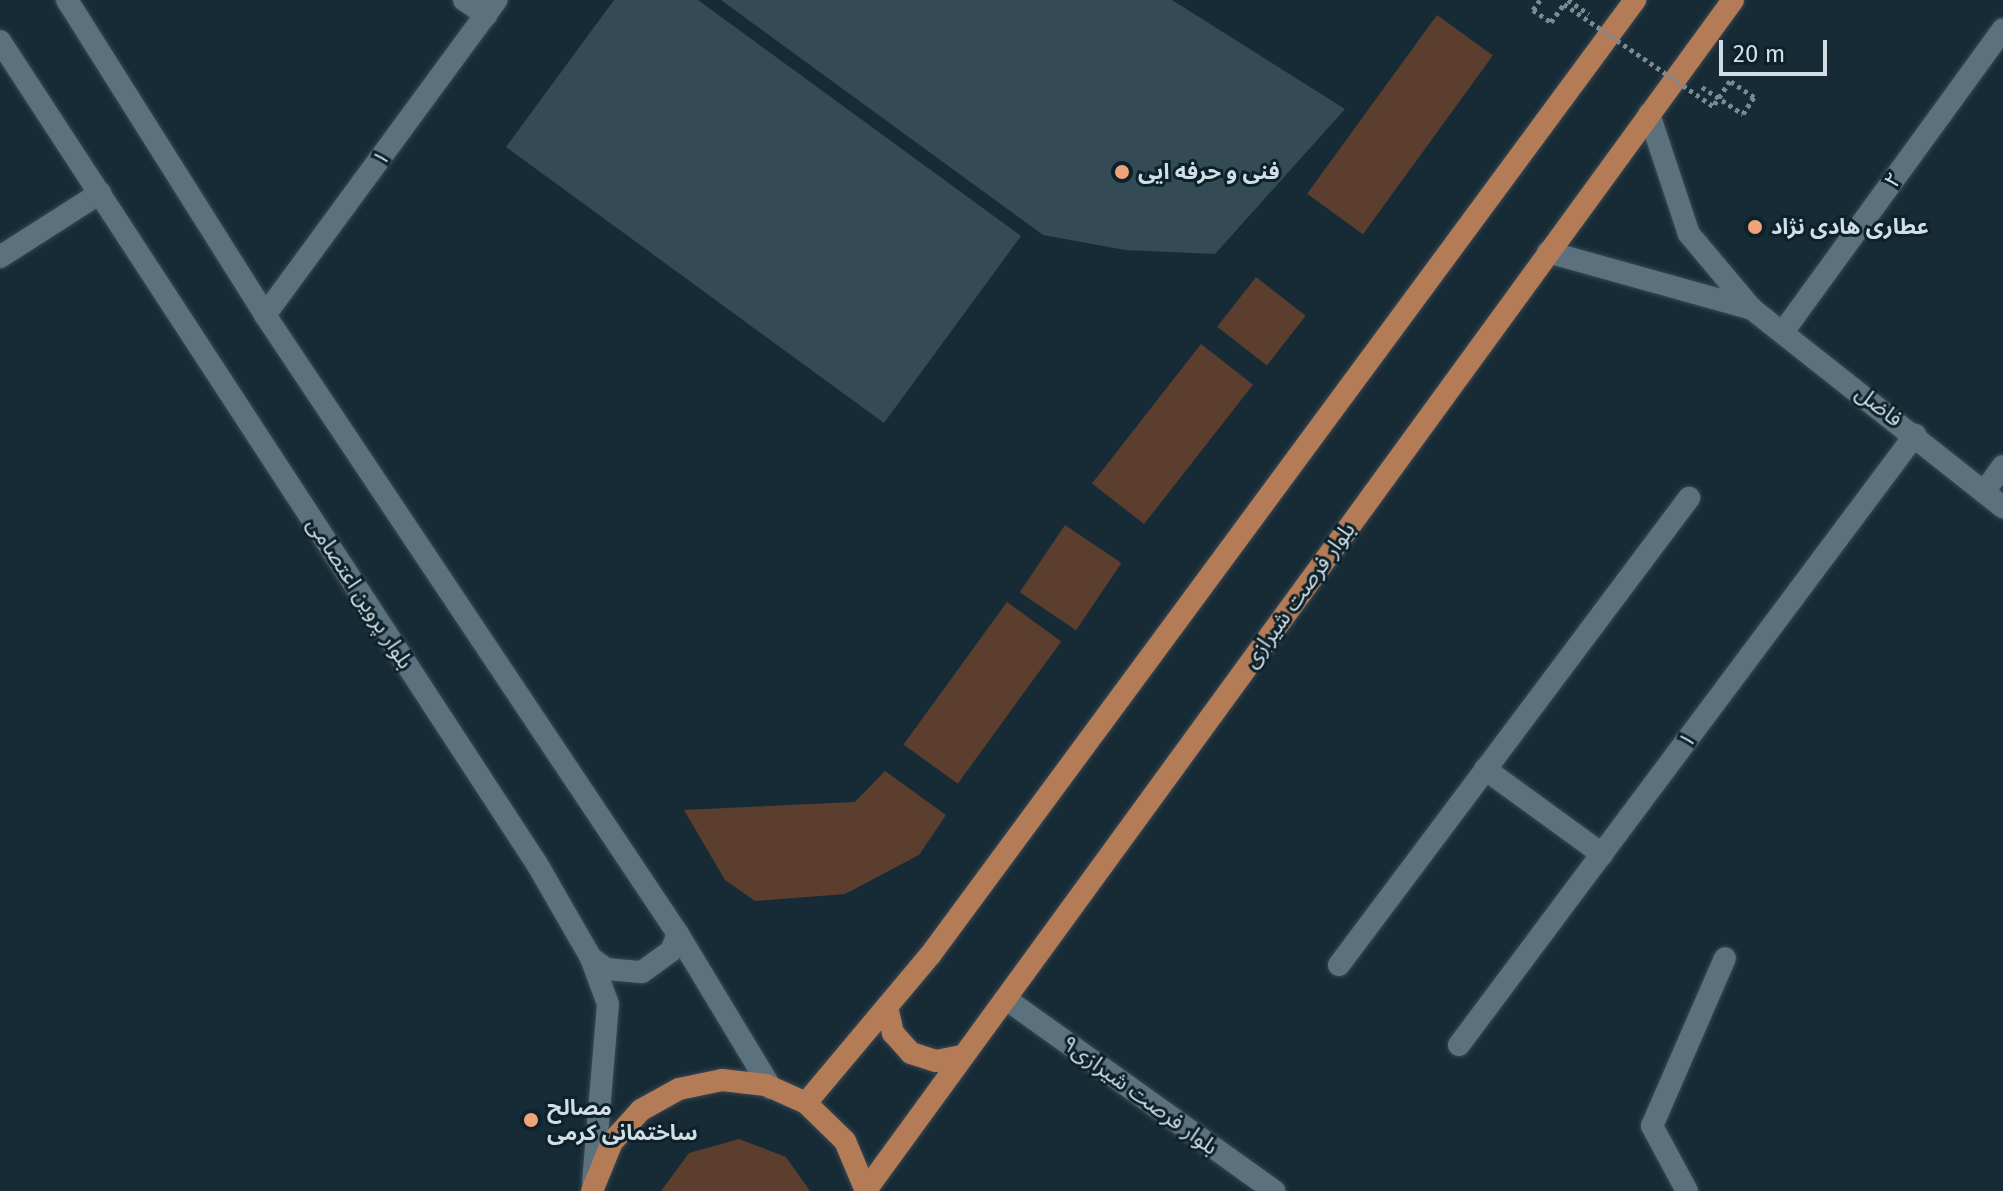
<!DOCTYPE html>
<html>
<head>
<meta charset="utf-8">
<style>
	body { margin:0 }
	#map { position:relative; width:2003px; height:1191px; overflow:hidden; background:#172b36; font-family:"Fira Sans","Noto Sans Arabic",sans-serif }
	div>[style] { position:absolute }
	.green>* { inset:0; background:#5c3e2e; transform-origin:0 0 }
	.building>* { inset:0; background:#344a55 }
	.path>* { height:5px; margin-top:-2.5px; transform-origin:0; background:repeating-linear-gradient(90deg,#7a8a93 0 4px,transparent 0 8px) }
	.roads { filter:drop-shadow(0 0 2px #374851) drop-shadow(0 0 2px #374851) }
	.minor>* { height:22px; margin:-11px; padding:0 11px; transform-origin:11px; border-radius:11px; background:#5b727e }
	.tertiary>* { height:22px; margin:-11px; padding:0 11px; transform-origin:11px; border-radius:11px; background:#5b727e }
	.secondary>* { height:22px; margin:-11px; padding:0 11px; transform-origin:11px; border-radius:11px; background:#5b727e }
	.primary>* { height:22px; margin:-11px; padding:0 11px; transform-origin:11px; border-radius:11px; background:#b47b57 }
	.path-bridge>* { height:5px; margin-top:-2.5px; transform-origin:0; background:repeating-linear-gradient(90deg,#7a8a93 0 4px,transparent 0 8px) }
	.dots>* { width:22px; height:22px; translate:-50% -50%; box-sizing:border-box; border:4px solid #0d212b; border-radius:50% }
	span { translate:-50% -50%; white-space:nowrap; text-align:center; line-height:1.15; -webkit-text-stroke:6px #0d212b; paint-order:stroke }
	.street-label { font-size:22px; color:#d1dee5 }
	.poi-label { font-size:22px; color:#d1dee5; font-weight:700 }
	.left { translate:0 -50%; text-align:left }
	.scale { position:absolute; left:1719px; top:40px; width:108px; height:36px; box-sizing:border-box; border:4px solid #d1dee5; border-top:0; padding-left:10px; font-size:24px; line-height:28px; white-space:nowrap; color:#d1dee5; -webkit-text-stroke:6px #0d212b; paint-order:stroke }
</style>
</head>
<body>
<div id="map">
	<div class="green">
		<div style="left:1437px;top:15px;width:69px;height:221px;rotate:36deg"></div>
		<div style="left:1256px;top:277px;width:63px;height:63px;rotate:38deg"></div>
		<div style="left:1201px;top:344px;width:66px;height:177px;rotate:38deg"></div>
		<div style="left:1065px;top:525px;width:68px;height:81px;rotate:34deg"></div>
		<div style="left:1007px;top:602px;width:67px;height:176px;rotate:36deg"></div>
		<div style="clip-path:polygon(885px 771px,946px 815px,919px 855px,845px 894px,755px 901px,725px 880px,684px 810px,855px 802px)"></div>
		<div style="clip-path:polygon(739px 1139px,786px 1157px,810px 1191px,661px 1191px,689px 1153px)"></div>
	</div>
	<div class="building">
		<div style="clip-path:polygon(614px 0,698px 0,1021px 236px,884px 423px,506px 147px)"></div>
		<div style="clip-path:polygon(721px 0,1172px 0,1345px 109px,1215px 254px,1125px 250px,1043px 235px)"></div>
	</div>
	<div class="path">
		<div style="left:1540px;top:0;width:12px;rotate:125deg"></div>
		<div style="left:1533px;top:10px;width:22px;rotate:34deg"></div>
		<div style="left:1551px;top:22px;width:22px;rotate:-54deg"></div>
		<div style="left:1568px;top:0;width:25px;rotate:34deg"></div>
		<div style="left:1702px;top:87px;width:49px;rotate:33.4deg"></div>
		<div style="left:1743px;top:114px;width:20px;rotate:-57deg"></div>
		<div style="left:1754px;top:97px;width:29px;rotate:-146deg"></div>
		<div style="left:1730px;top:81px;width:30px;rotate:124deg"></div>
	</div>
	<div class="roads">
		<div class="minor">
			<div style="left:464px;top:0;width:27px;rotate:34deg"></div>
			<div style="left:0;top:257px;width:119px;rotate:-32.6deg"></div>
			<div style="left:265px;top:315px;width:391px;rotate:-53.7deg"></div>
			<div style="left:1783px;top:332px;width:374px;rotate:-54deg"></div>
			<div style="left:1984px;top:492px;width:32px;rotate:-54deg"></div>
			<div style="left:1485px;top:769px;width:145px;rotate:36deg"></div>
			<div style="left:1339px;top:965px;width:584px;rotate:-53.15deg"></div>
			<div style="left:1006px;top:999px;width:330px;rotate:35.6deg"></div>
			<div style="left:1459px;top:1045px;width:762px;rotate:-53.22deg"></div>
			<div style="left:1687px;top:1191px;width:74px;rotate:-118.3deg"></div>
			<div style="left:1652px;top:1126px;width:183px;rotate:-66.5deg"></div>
		</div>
		<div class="tertiary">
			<div style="left:67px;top:0;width:372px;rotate:57.8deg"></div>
			<div style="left:265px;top:315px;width:744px;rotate:56.29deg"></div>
			<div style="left:678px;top:934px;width:180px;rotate:58.9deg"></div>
			<div style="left:0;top:41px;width:983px;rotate:56.88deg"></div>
			<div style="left:537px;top:864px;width:108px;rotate:60.1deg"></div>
			<div style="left:591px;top:958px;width:49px;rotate:69.7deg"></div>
			<div style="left:608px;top:1004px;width:178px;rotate:94.8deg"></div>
			<div style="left:591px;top:958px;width:19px;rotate:36deg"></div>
			<div style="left:606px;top:969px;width:36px;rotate:5deg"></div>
			<div style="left:642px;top:972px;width:36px;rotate:-36deg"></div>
			<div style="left:671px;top:951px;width:18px;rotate:-68deg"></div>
		</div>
		<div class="secondary">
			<div style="left:1649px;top:114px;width:126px;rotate:71.6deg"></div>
			<div style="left:1689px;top:234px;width:98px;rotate:50deg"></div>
			<div style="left:1752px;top:309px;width:320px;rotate:38.3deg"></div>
			<div style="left:1548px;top:252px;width:212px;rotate:15.6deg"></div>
		</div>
		<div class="primary">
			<div style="left:887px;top:1007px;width:27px;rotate:77deg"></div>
			<div style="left:893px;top:1033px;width:27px;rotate:48deg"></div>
			<div style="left:911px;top:1053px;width:26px;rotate:18deg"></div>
			<div style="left:936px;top:1061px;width:26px;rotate:-11deg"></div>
			<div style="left:806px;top:1103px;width:194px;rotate:-50deg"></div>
			<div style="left:931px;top:954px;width:1186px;rotate:-53.57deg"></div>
			<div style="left:866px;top:1190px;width:1472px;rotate:-53.92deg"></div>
			<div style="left:592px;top:1191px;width:53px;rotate:-67.8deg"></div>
			<div style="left:612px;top:1142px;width:43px;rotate:-47.8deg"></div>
			<div style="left:641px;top:1110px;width:43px;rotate:-28.9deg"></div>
			<div style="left:679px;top:1089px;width:44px;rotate:-11.8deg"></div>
			<div style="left:722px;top:1080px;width:44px;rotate:6.5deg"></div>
			<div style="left:766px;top:1085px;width:44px;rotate:24.2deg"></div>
			<div style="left:806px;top:1103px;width:54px;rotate:44.3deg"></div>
			<div style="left:845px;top:1141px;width:54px;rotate:67.2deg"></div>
		</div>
	</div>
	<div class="path-bridge">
		<div style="left:1564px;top:4px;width:181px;rotate:34.4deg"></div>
	</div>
	<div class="dots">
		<div style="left:1122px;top:172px;background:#f0a378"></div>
		<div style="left:1755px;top:227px;background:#f0a378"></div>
		<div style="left:531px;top:1120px;background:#f0a378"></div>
	</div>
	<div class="street-label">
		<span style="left:381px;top:158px;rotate:-54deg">۱</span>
		<span style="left:1893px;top:180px;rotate:-54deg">۲</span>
		<span style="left:1879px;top:406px;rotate:38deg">فاضل</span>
		<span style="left:360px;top:593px;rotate:57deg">بلوار پروین اعتصامی</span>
		<span style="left:1299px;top:595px;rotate:-54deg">بلوار فرصت شیرازی</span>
		<span style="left:1687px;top:740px;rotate:-53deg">۱</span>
		<span style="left:1140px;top:1095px;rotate:36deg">۹بلوار فرصت شیرازی</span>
	</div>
	<div class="poi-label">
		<span class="left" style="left:1138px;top:172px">فنی و حرفه ایی</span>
		<span class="left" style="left:1771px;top:227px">عطاری هادی نژاد</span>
		<span class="left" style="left:547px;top:1120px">مصالح<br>ساختمانی کرمی</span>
	</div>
	<div class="scale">20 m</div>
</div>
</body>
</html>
